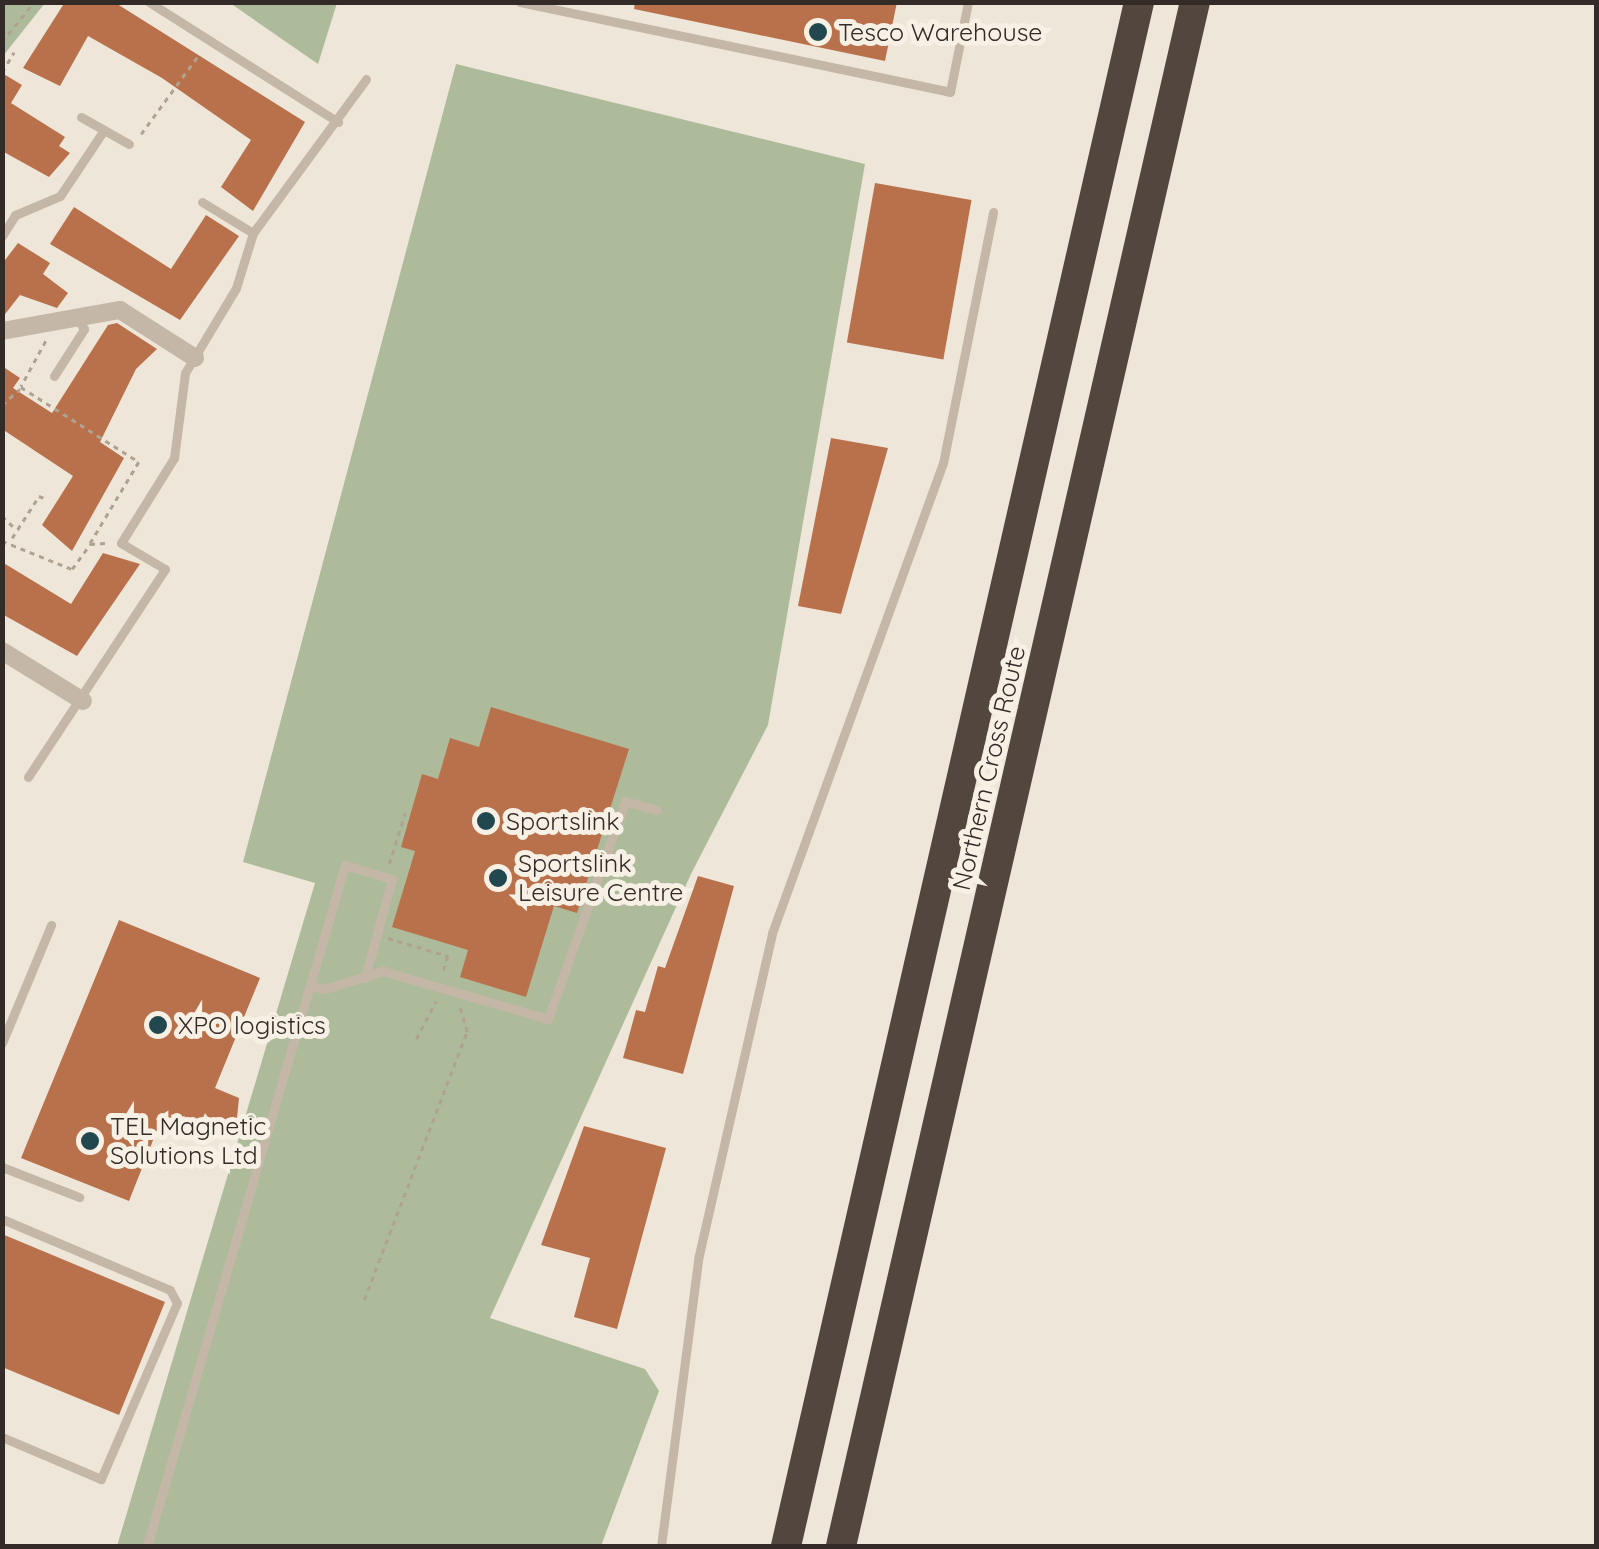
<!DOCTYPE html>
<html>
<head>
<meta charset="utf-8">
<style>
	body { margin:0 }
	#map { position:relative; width:1599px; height:1549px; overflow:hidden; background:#eee6d9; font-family:Quicksand,sans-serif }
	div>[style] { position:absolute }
	.green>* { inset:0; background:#aebb9b }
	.building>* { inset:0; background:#b9714c; transform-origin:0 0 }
	.path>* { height:2.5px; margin-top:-1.25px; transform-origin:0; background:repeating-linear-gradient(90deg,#b0a291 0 5px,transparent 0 10px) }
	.lane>* { height:9px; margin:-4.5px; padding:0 4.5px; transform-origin:4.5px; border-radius:4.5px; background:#c5b7a7 }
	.street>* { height:18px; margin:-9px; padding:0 9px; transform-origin:9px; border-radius:9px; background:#c5b7a7 }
	.highway>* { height:30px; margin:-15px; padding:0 15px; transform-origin:15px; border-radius:15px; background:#52463f }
	.dots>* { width:28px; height:28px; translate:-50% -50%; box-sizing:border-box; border:5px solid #f7f0e5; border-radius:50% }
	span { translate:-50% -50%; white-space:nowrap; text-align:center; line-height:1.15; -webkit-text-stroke:10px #f7f0e5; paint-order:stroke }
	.poi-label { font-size:25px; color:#322b27 }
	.left { translate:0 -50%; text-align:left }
	.street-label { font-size:25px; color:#322b27 }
	.frame { position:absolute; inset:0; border:5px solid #322b27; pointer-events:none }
</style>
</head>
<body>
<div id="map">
	<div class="green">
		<div style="clip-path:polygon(3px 2px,45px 3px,3px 56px,2px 3px)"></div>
		<div style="clip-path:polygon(230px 3px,337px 3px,318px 64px)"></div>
		<div style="clip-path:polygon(456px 64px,865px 164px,768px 725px,691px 874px,490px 1318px,645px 1369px,659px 1391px,601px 1546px,117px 1546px,315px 883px,243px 862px)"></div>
	</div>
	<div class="building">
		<div style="clip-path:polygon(65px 2px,114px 2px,305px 122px,253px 211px,221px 187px,251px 140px,162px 78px,88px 36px,60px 86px,23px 68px)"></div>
		<div style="clip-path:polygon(635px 2px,897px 2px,885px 61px,634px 9px)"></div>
		<div style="clip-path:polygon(2px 73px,22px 85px,11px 103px,65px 137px,59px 146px,70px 153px,49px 177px,2px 151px)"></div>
		<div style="left:875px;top:183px;width:98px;height:162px;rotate:10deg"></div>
		<div style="clip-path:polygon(74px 207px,171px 269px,206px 215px,239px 236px,180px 320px,50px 244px)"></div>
		<div style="clip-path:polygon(18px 243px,50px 263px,43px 274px,68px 293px,57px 308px,20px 295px,2px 318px,2px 264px)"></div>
		<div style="clip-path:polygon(117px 323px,157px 349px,136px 369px,100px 442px,124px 458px,72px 551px,42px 525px,73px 476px,2px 429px,2px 366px,20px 378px,13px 388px,52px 413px,108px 325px)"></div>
		<div style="clip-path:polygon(831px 438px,888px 448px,841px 614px,798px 606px)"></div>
		<div style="clip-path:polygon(103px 553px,140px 564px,77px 656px,2px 614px,2px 562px,71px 604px)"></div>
		<div style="clip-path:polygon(491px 707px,629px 749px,577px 913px,554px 906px,526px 997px,460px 977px,468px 950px,392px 927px,415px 851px,401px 847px,422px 774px,438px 779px,450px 738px,479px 747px)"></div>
		<div style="clip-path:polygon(698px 876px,734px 886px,683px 1074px,623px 1058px,636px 1010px,645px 1012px,658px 966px,665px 968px)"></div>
		<div style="clip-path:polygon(119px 920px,260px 978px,215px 1088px,239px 1098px,236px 1128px,220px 1133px,205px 1113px,198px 1129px,163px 1115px,129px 1201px,21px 1158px)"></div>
		<div style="clip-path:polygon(584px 1126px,666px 1148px,617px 1329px,574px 1317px,590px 1258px,541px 1245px)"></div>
		<div style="clip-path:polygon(2px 1234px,165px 1302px,119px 1415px,2px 1367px)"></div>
	</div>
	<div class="path">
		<div style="left:2px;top:42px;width:51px;rotate:-51.3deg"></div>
		<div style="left:2px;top:72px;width:23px;rotate:-59deg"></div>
		<div style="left:141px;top:134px;width:100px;rotate:-53.9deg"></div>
		<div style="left:46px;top:341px;width:52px;rotate:118.5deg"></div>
		<div style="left:21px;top:387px;width:140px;rotate:32.4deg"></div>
		<div style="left:139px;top:462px;width:96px;rotate:120.9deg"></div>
		<div style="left:2px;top:405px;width:24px;rotate:-42deg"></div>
		<div style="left:2px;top:516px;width:19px;rotate:43deg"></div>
		<div style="left:12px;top:538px;width:50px;rotate:-57.3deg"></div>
		<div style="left:39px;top:496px;width:8px;rotate:23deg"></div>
		<div style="left:2px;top:541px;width:75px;rotate:21.8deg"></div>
		<div style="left:72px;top:569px;width:31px;rotate:-54deg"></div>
		<div style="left:90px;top:544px;width:15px;rotate:-4deg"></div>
		<div style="left:389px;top:864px;width:53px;rotate:-72.6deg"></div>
		<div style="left:388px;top:938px;width:63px;rotate:16.7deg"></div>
		<div style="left:448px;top:956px;width:19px;rotate:106deg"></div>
		<div style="left:416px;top:1039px;width:43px;rotate:-62.2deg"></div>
		<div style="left:364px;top:1300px;width:287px;rotate:-69deg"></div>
		<div style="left:467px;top:1032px;width:25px;rotate:-106deg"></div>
	</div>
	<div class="lane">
		<div style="left:149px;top:2px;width:224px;rotate:32.4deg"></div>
		<div style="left:520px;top:2px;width:439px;rotate:11.8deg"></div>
		<div style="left:950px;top:92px;width:92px;rotate:-78.7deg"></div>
		<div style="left:81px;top:117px;width:55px;rotate:29.4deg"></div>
		<div style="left:202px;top:202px;width:60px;rotate:31.3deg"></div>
		<div style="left:2px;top:236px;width:25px;rotate:-58deg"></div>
		<div style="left:15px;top:215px;width:49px;rotate:-22.9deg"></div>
		<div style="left:60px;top:196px;width:79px;rotate:-56.3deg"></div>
		<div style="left:54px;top:376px;width:56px;rotate:-57.4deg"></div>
		<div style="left:84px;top:329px;width:15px;rotate:-122deg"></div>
		<div style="left:28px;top:777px;width:249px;rotate:-56.6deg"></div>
		<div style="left:165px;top:569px;width:51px;rotate:-149.4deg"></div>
		<div style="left:121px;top:543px;width:100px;rotate:-58.1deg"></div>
		<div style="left:174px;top:458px;width:86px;rotate:-82.6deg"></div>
		<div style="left:185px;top:373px;width:99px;rotate:-59deg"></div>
		<div style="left:236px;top:288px;width:58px;rotate:-72.8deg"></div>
		<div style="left:253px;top:233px;width:191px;rotate:-53.7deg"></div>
		<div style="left:310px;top:986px;width:14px;rotate:12deg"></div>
		<div style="left:324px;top:989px;width:62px;rotate:-17deg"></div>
		<div style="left:383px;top:971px;width:172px;rotate:16.2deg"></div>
		<div style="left:548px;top:1019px;width:231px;rotate:-70.5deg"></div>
		<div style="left:625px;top:801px;width:33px;rotate:16deg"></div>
		<div style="left:2px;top:1043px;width:128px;rotate:-67.4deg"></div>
		<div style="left:2px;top:1167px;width:83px;rotate:21.3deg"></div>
		<div style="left:2px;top:1219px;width:182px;rotate:22.9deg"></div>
		<div style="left:170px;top:1290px;width:15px;rotate:62deg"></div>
		<div style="left:177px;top:1303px;width:192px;rotate:113.4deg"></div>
		<div style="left:101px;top:1479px;width:108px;rotate:-157deg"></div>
		<div style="left:147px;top:1546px;width:709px;rotate:-73.79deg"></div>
		<div style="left:345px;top:865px;width:49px;rotate:16.6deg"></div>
		<div style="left:392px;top:879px;width:103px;rotate:105.3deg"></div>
		<div style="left:661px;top:1546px;width:293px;rotate:-82.6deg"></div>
		<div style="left:699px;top:1255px;width:330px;rotate:-77.2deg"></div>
		<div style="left:772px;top:933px;width:500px;rotate:-70.01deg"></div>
		<div style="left:943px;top:463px;width:256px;rotate:-78.7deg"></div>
	</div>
	<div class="street">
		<div style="left:2px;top:331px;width:120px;rotate:-10.1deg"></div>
		<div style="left:120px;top:310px;width:89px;rotate:32.6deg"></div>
		<div style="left:2px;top:651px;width:95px;rotate:31.7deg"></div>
	</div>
	<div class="highway">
		<div style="left:786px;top:1546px;width:1584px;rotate:-77.12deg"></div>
		<div style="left:841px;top:1546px;width:1584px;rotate:-77.09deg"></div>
	</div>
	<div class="dots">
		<div style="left:818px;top:32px;background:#21484f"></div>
		<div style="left:486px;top:821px;background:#21484f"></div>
		<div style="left:498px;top:878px;background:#21484f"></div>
		<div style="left:158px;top:1025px;background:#21484f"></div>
		<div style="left:90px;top:1141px;background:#21484f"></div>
	</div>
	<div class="poi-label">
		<span class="left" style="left:838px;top:32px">Tesco Warehouse</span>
		<span class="left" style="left:506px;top:821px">Sportslink</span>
		<span class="left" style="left:518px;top:878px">Sportslink<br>Leisure Centre</span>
		<span class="left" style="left:178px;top:1025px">XPO logistics</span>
		<span class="left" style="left:110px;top:1141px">TEL Magnetic<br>Solutions Ltd</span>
	</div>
	<div class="street-label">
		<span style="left:989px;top:768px;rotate:-77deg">Northern Cross Route</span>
	</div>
	<div class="frame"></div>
</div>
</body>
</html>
